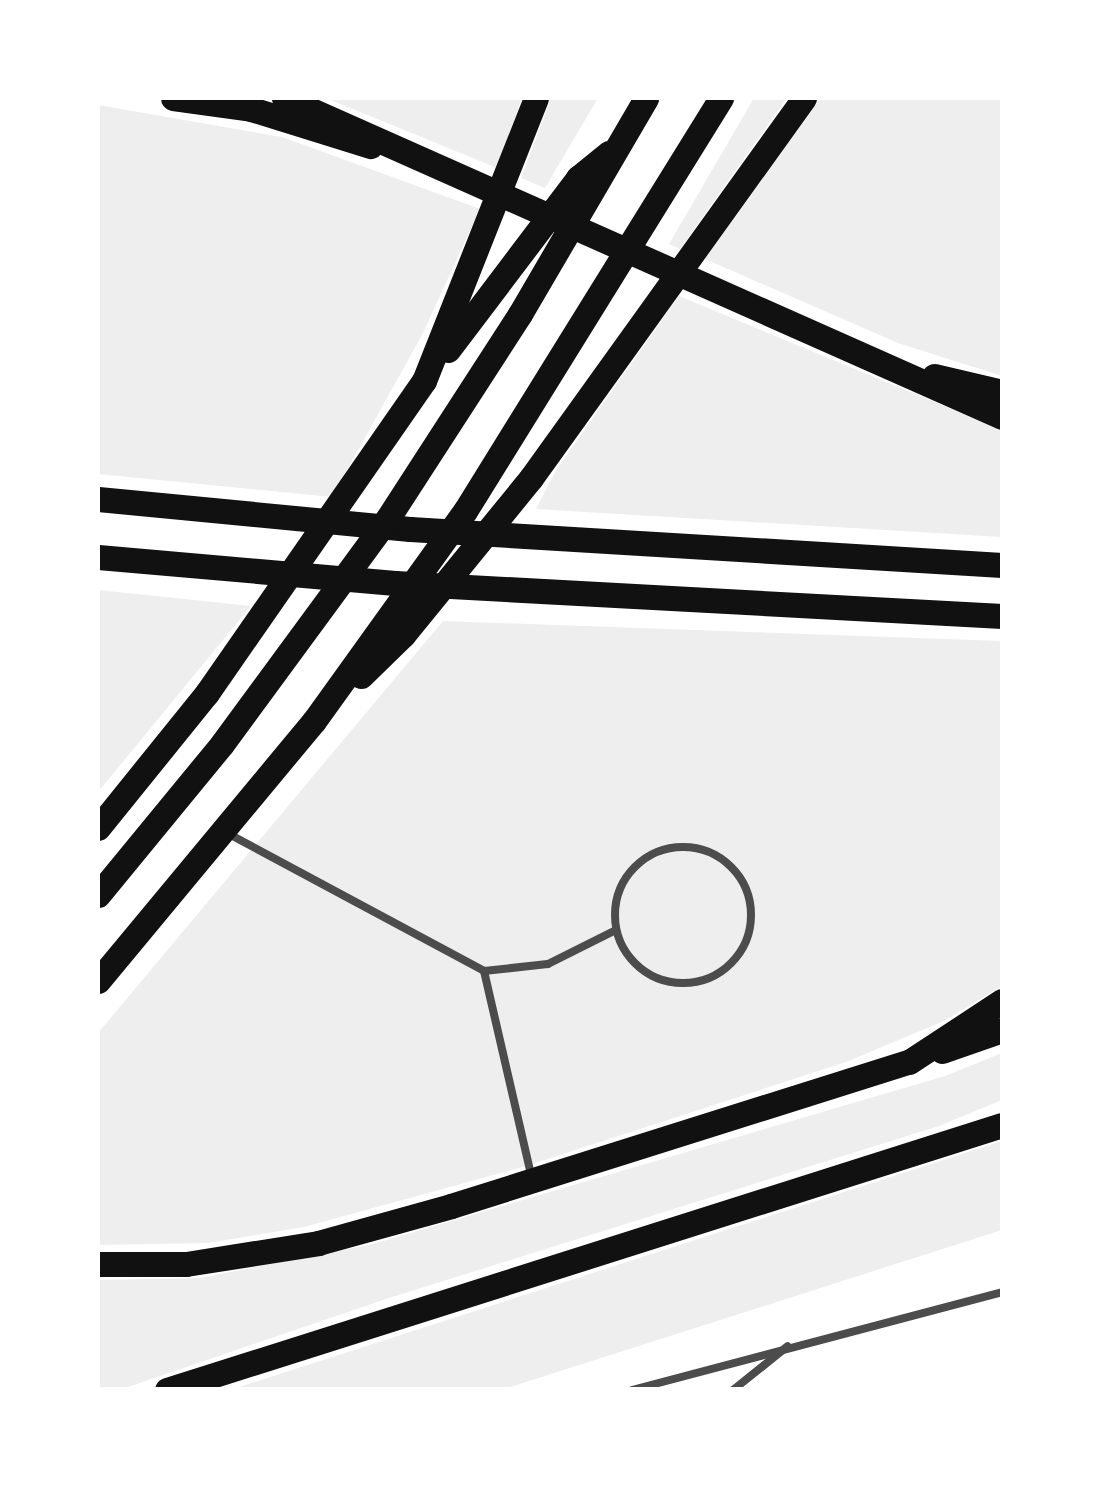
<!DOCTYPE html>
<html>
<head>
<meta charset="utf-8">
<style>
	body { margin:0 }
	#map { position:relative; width:1100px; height:1487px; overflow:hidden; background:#fff; font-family:Barlow,sans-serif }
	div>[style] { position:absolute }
	.green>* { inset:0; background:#eee }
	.service>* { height:8px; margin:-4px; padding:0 4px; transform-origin:4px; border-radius:4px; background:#4c4c4c }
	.service>.ring { margin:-4px; padding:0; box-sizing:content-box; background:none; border:8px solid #4c4c4c; border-radius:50% }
	.trunk>* { height:25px; margin:-12.5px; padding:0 12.5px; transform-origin:12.5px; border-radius:12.5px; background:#111 }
	span { translate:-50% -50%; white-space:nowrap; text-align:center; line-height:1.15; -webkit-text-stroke:9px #fff; paint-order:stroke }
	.frame { position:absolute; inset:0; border:100px solid #fff; pointer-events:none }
</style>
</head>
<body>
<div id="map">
	<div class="green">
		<div style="clip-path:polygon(326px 98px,522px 98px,497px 168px)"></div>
		<div style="clip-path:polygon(551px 98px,598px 98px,545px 188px,521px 178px)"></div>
		<div style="clip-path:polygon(754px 98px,787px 98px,680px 249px,669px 244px)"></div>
		<div style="clip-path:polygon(821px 98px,1002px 98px,1002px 376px,898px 343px,705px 259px)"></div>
		<div style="clip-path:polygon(98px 105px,282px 137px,480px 209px,422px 335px,332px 497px,98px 474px)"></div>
		<div style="clip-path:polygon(679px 296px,1002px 430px,1002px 537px,536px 509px,556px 470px)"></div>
		<div style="clip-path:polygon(98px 590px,251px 606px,98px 792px)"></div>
		<div style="clip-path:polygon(443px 621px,1002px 641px,1002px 986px,944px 1021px,846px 1062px,526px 1166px,304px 1227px,208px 1243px,98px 1245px,98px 1033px)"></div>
		<div style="clip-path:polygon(1002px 1053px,1002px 1100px,939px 1126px,389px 1298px,122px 1389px,98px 1389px,98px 1280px,200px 1278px,373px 1244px,945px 1076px)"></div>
		<div style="clip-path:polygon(1002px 1141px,1002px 1230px,504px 1389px,233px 1389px)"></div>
	</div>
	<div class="service">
		<div style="left:227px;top:833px;width:292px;rotate:28.2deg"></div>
		<div style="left:484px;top:971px;width:208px;rotate:77deg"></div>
		<div class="ring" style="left:615px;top:847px;width:128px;height:128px"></div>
		<div style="left:484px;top:971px;width:64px;rotate:-6.2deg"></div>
		<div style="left:548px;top:964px;width:76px;rotate:-26.6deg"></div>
		<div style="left:632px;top:1390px;width:383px;rotate:-14.8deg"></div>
		<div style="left:733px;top:1390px;width:70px;rotate:-38.7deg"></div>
	</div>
	<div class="trunk">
		<div style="left:173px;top:98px;width:79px;rotate:8deg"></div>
		<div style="left:251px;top:109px;width:125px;rotate:17.3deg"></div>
		<div style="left:284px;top:98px;width:786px;rotate:23.96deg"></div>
		<div style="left:448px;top:350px;width:216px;rotate:-52.9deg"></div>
		<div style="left:578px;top:178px;width:40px;rotate:-39deg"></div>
		<div style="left:934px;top:376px;width:70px;rotate:13.2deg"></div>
		<div style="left:98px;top:499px;width:313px;rotate:5.5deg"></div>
		<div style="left:410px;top:529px;width:593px;rotate:3.48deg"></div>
		<div style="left:98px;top:557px;width:298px;rotate:5deg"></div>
		<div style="left:395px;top:583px;width:608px;rotate:3.11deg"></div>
		<div style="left:361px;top:676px;width:59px;rotate:-44.3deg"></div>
		<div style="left:403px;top:635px;width:203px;rotate:-50.8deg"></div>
		<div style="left:531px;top:478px;width:468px;rotate:-54.3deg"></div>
		<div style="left:98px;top:828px;width:174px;rotate:-51.1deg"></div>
		<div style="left:207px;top:693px;width:380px;rotate:-55.2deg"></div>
		<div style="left:424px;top:381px;width:304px;rotate:-68.4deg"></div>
		<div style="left:98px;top:895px;width:195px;rotate:-50.6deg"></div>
		<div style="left:222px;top:744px;width:280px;rotate:-53.7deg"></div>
		<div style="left:388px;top:518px;width:243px;rotate:-57.1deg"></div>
		<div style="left:520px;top:314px;width:250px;rotate:-59.7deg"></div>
		<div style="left:98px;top:981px;width:338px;rotate:-50.3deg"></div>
		<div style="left:314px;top:721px;width:259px;rotate:-54.3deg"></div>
		<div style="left:465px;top:511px;width:486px;rotate:-58.2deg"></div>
		<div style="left:942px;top:1051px;width:64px;rotate:-19.3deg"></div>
		<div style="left:98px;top:1264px;width:88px"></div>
		<div style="left:186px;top:1264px;width:134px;rotate:-9deg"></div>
		<div style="left:318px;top:1243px;width:138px;rotate:-15.5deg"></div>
		<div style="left:451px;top:1206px;width:480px;rotate:-17.5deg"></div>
		<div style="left:909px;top:1062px;width:111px;rotate:-33.3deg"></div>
		<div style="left:167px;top:1390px;width:876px;rotate:-17.61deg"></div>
	</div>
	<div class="frame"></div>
</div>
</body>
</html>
